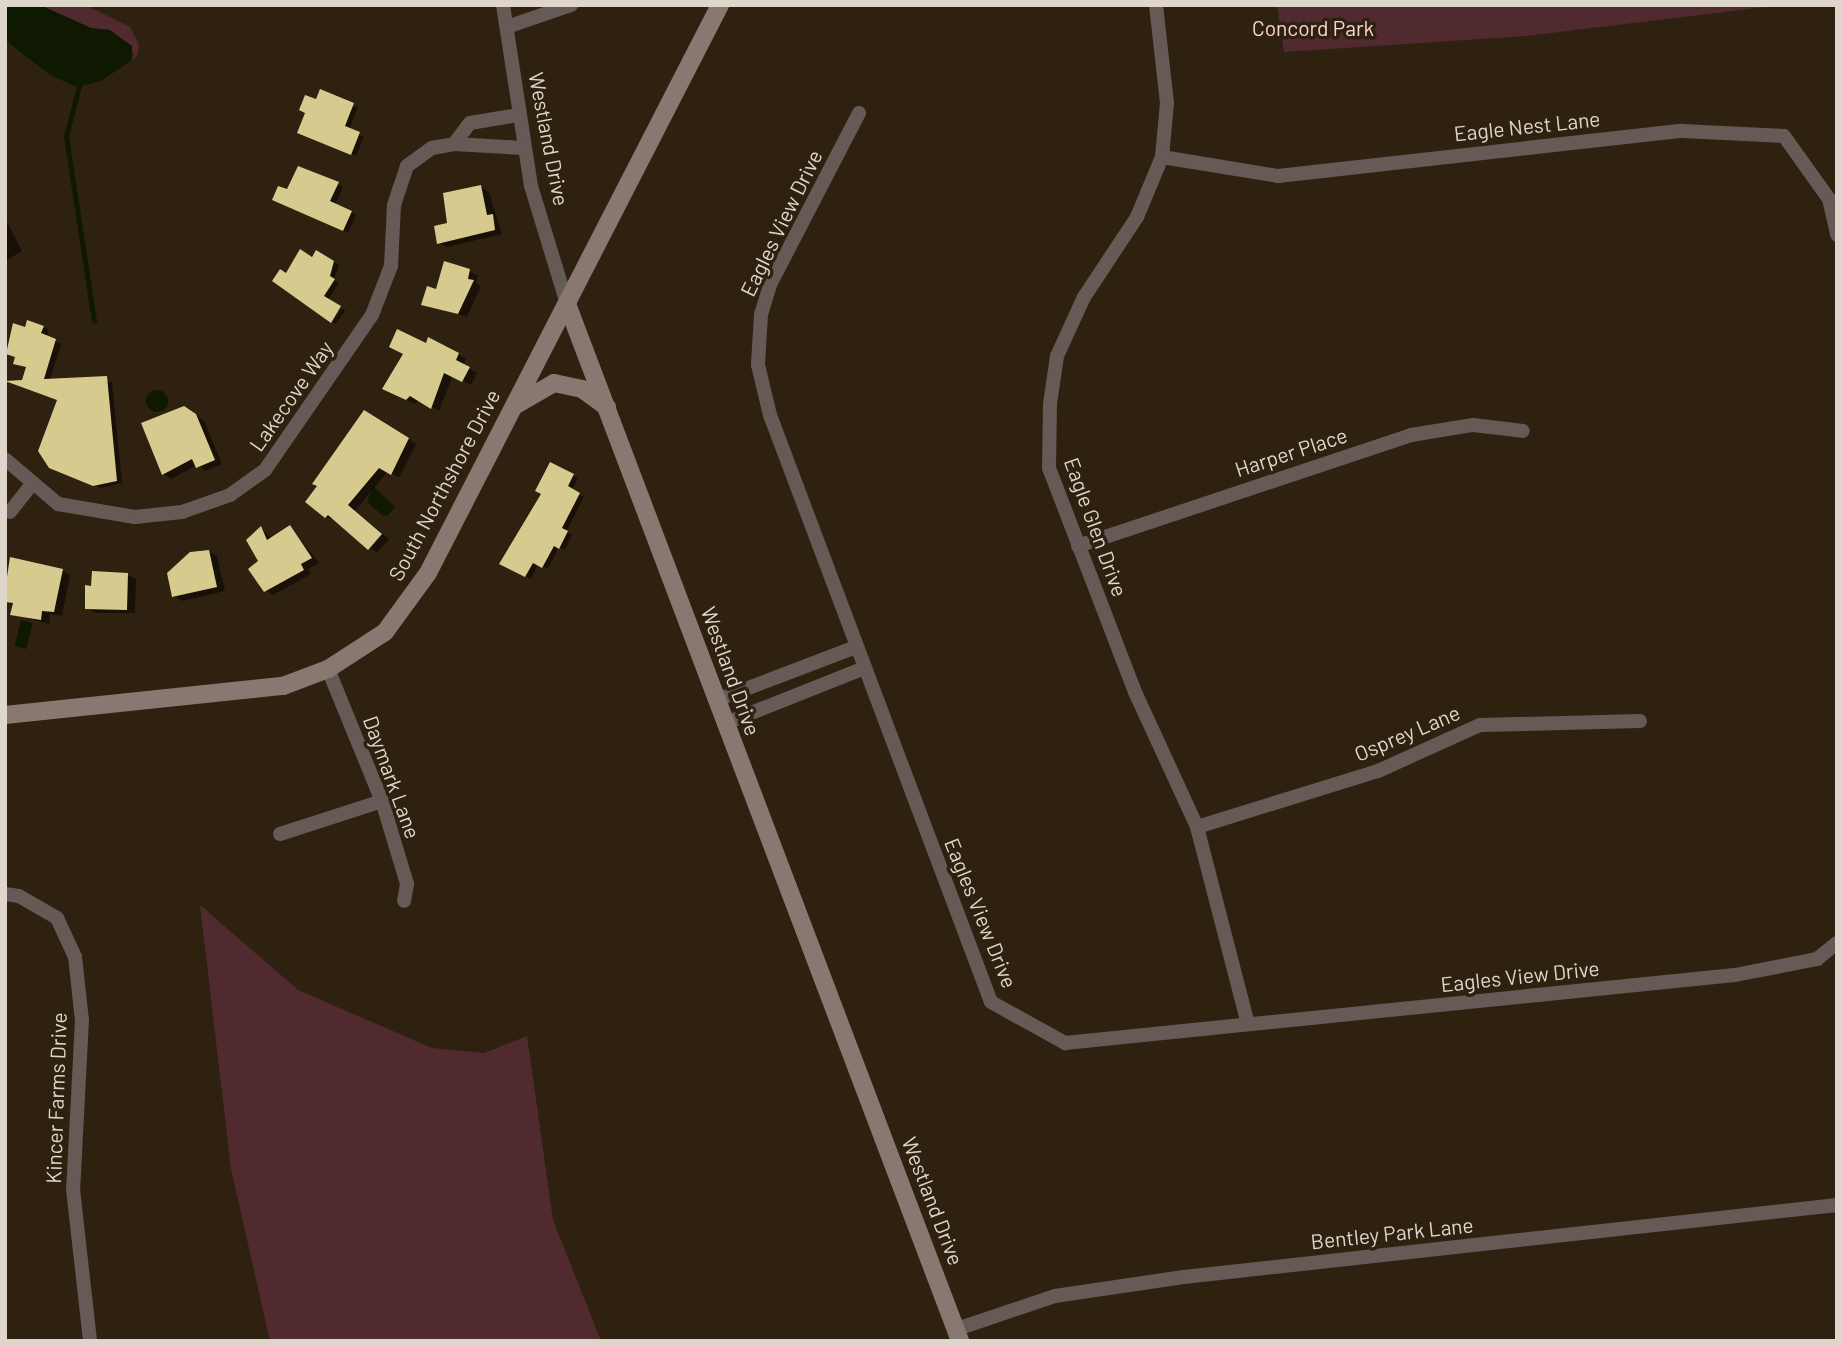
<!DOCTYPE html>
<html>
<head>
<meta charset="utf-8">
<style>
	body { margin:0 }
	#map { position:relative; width:1842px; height:1346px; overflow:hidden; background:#2f2110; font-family:Barlow,sans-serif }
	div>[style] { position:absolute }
	.green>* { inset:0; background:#512a2f }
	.water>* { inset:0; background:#0f1901; transform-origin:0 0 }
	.round { border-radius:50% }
	.shadow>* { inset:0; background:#0007; transform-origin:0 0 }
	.stream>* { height:5px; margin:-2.5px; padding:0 2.5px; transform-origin:2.5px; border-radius:2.5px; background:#0f1901 }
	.building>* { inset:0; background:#d6ca8e }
	.street>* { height:14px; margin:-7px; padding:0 7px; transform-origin:7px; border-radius:7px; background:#655a56 }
	.secondary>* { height:18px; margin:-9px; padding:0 9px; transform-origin:9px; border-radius:9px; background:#897871 }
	span { translate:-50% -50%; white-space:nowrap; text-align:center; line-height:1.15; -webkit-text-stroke:7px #2f2110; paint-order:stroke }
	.park-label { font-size:21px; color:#fad4d6 }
	.street-label { font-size:21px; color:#dfd6cb }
	.frame { position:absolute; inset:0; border:7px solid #dfd6cb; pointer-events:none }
</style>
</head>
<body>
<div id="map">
	<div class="green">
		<div style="clip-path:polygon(40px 5px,85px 5px,130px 27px,139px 45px,137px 56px,132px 60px,134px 54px,109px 30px,91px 28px)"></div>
		<div style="clip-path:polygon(1277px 5px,1782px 5px,1526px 36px,1284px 52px)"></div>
		<div style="clip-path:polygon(200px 905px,298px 990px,432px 1048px,484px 1053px,527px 1036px,553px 1220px,601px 1341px,270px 1341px,231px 1169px)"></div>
	</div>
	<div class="water">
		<div style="clip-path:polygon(5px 5px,40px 5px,91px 28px,110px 30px,132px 46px,132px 60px,101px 81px,76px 87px,49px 74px,5px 40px)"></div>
		<div class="round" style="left:146px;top:390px;width:22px;height:22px"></div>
		<div style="clip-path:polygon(373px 486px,395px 507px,388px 515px,383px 516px,367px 502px)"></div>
		<div style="left:21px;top:620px;width:12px;height:27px;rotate:14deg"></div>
	</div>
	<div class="shadow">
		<div style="clip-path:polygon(317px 102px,358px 107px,349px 130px,364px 137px,356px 156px,304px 135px,307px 113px)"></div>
		<div style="clip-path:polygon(338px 184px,343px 187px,335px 205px,356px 215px,348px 233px,279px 202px,288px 192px)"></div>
		<div style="clip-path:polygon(481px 187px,489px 192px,502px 234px,447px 247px,439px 243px)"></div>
		<div style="clip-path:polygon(5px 218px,22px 251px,5px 261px)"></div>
		<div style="clip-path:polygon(317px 252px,339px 265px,334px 280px,339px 283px,328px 300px,286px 275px)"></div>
		<div style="clip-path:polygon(445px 264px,478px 275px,476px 283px,481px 286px,467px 317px,423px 304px,437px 291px)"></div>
		<div style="left:342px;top:308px;width:4px;height:17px;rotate:34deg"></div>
		<div style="clip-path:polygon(43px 327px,49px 330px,47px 337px,61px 344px,50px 381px,112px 382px,122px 483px,101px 488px,57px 470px,58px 400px,23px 382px,27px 368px,15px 363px,26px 329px)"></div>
		<div style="clip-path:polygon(427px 345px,458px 354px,466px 359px,463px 365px,477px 373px,471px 385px,453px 375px,439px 411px,419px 399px,415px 404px,392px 393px)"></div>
		<div style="clip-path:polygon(192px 412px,204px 421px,222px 464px,206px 471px,197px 465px,171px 479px,163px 474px)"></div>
		<div style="clip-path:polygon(365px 413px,416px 444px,399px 478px,388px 471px,355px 511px,389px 539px,377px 553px,336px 520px,326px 517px)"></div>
		<div style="clip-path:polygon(551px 464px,578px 478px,572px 490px,584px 497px,566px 532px,572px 535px,565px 550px,559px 547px,548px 569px,538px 564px,531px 579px,502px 564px,544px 494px)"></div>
		<div style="clip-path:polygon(290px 527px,319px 563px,308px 569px,311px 574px,273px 595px,265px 590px,261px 528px,272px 539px)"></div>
		<div style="clip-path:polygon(209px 552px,217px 556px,225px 591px,182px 601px,174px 596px)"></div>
		<div style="clip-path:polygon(62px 571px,70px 575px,62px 616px,50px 614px,49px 624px,12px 614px,14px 606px,5px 601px)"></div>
		<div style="clip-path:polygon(128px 575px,136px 579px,135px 613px,95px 613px,87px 608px,92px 588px)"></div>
	</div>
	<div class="stream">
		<div style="left:79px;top:86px;width:52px;rotate:104.6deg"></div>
		<div style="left:66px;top:136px;width:187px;rotate:81.4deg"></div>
	</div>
	<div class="building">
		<div style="clip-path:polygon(320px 89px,354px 103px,345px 126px,360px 132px,351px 155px,297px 133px,305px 113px,299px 110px,305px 95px,316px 99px)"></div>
		<div style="clip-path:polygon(298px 166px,339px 182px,330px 201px,352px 211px,343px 231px,272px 200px,278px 186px,287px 189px)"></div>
		<div style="clip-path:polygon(481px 185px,487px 215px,493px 214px,495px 230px,437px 244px,434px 226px,447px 223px,443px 193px)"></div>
		<div style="clip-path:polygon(300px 249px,312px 257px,316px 250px,334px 261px,330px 276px,335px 279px,324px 296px,341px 306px,331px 323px,272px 281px,280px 269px,286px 273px)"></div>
		<div style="clip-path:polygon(444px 261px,470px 269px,468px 279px,474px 280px,458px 314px,421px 305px,427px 286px,436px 289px)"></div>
		<div style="clip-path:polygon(27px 320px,44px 326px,41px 333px,56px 339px,44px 379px,107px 376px,117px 481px,93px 486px,49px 468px,38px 451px,57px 400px,5px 381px,22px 380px,26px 367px,13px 364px,15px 357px,6px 354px,13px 323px,25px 327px)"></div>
		<div style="clip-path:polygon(397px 329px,426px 343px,428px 337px,459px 353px,456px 360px,470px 367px,462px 382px,444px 373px,431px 409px,410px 396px,406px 400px,382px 389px,403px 354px,389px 347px)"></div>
		<div style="clip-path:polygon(184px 406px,196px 414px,215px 460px,196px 468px,192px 459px,162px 475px,141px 423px)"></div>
		<div style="clip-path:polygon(364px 410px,409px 438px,391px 475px,379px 468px,348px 505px,382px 534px,368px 550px,328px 515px,325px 518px,305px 502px,317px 486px,312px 484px)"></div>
		<div style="clip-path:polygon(550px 462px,574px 474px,568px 486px,580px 493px,562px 528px,568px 531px,559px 549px,554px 546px,542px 568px,533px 563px,525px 577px,499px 564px,541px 494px,535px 491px)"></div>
		<div style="clip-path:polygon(290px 525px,312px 558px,301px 564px,304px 570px,264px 592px,248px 569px,258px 561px,246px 540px,261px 526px,267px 540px)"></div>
		<div style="clip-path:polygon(209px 550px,217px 587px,172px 597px,167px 573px,190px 552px)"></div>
		<div style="clip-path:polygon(10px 557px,63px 569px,54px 612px,42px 611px,41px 620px,10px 615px,13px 603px,5px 602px,5px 590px)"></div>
		<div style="clip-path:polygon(92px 571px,128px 573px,127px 610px,85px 609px,85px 585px,91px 586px)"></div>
	</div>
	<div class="street">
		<div style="left:503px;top:5px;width:183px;rotate:81.2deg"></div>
		<div style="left:531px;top:186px;width:123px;rotate:73deg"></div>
		<div style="left:1156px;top:5px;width:99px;rotate:83.6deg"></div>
		<div style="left:1167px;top:103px;width:54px;rotate:95.3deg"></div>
		<div style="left:1162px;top:157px;width:65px;rotate:112.6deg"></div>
		<div style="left:1137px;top:217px;width:96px;rotate:123.5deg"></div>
		<div style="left:1084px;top:297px;width:65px;rotate:114.6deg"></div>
		<div style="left:1057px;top:356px;width:49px;rotate:98.3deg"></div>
		<div style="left:1050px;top:404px;width:64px;rotate:90.9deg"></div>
		<div style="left:1049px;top:468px;width:240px;rotate:69deg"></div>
		<div style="left:1135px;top:692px;width:149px;rotate:65.3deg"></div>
		<div style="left:1197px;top:827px;width:203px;rotate:75.5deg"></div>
		<div style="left:507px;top:27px;width:68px;rotate:-19deg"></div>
		<div style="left:859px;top:113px;width:194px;rotate:117.4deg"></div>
		<div style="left:770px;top:285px;width:30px;rotate:107deg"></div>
		<div style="left:761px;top:314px;width:51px;rotate:93.4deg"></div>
		<div style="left:758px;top:365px;width:51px;rotate:76.5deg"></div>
		<div style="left:770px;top:415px;width:627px;rotate:69.37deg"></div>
		<div style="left:991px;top:1002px;width:85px;rotate:29deg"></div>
		<div style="left:1065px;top:1043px;width:673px;rotate:-5.8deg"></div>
		<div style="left:1735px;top:975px;width:84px;rotate:-11deg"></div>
		<div style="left:1817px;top:959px;width:26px;rotate:-39deg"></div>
		<div style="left:454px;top:144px;width:26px;rotate:-53deg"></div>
		<div style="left:470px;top:123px;width:50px;rotate:-9.3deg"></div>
		<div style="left:1162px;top:157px;width:118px;rotate:9.3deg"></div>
		<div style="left:1278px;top:176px;width:406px;rotate:-6.4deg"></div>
		<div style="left:1682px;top:131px;width:102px;rotate:2.8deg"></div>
		<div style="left:1784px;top:136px;width:77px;rotate:54.5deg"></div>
		<div style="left:1829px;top:199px;width:37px;rotate:77deg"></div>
		<div style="left:5px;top:459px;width:70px;rotate:40.3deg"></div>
		<div style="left:58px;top:504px;width:78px;rotate:9.6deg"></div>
		<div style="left:135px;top:517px;width:47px;rotate:-6.1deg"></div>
		<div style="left:182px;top:512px;width:51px;rotate:-19.5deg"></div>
		<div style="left:230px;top:495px;width:43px;rotate:-35.5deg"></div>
		<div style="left:265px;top:470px;width:188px;rotate:-55.4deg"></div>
		<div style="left:372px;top:315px;width:53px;rotate:-68.8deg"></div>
		<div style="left:391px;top:266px;width:61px;rotate:-87.2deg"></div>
		<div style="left:394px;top:205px;width:41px;rotate:-71.6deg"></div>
		<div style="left:407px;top:166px;width:31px;rotate:-36deg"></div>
		<div style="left:432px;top:148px;width:22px;rotate:-10deg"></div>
		<div style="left:454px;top:144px;width:70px;rotate:3.3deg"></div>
		<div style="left:10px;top:512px;width:34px;rotate:-52deg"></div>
		<div style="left:1078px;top:546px;width:351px;rotate:-18.4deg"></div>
		<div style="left:1411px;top:435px;width:63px;rotate:-9.2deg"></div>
		<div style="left:1473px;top:425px;width:50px;rotate:6.8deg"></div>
		<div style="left:328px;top:669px;width:143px;rotate:67.8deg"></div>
		<div style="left:382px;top:801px;width:87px;rotate:73.2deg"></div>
		<div style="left:407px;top:884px;width:17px;rotate:100deg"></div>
		<div style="left:717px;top:700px;width:149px;rotate:-20.9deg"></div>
		<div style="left:726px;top:723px;width:149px;rotate:-21.7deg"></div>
		<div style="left:1197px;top:827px;width:189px;rotate:-17.2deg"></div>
		<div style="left:1378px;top:771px;width:112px;rotate:-24.3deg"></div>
		<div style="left:1480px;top:725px;width:160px;rotate:-1.4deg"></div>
		<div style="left:280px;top:834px;width:107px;rotate:-17.9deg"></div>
		<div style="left:5px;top:894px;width:14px;rotate:8deg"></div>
		<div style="left:19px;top:896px;width:44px;rotate:30.1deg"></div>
		<div style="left:57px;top:918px;width:43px;rotate:65.2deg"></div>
		<div style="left:75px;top:957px;width:63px;rotate:83.7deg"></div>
		<div style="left:82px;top:1020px;width:169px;rotate:93deg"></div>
		<div style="left:73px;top:1189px;width:153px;rotate:83.6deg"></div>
		<div style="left:957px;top:1329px;width:103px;rotate:-18.6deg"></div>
		<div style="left:1055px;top:1296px;width:130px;rotate:-8.4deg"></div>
		<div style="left:1184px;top:1277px;width:657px;rotate:-6.29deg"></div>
	</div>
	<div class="secondary">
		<div style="left:567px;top:304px;width:1109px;rotate:69.24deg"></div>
		<div style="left:516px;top:405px;width:44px;rotate:-30.1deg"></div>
		<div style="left:554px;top:383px;width:29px;rotate:12deg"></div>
		<div style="left:582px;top:389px;width:31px;rotate:36deg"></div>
		<div style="left:5px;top:715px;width:280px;rotate:-6deg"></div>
		<div style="left:283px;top:686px;width:48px;rotate:-20.7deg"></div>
		<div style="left:328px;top:669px;width:68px;rotate:-33deg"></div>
		<div style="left:385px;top:632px;width:73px;rotate:-53.9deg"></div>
		<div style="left:428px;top:573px;width:639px;rotate:-62.79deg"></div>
	</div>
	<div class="park-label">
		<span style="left:1313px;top:28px">Concord Park</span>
	</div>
	<div class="street-label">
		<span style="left:1527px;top:126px;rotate:-6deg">Eagle Nest Lane</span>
		<span style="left:549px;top:139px;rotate:79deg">Westland Drive</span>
		<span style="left:781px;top:223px;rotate:-64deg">Eagles View Drive</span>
		<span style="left:291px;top:396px;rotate:-55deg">Lakecove Way</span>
		<span style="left:1291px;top:452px;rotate:-18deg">Harper Place</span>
		<span style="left:444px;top:485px;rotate:-62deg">South Northshore Drive</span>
		<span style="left:1096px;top:527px;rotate:70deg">Eagle Glen Drive</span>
		<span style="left:731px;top:671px;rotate:70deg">Westland Drive</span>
		<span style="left:1407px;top:733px;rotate:-23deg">Osprey Lane</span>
		<span style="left:392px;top:777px;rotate:70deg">Daymark Lane</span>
		<span style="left:981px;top:913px;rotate:68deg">Eagles View Drive</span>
		<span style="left:1520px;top:976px;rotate:-6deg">Eagles View Drive</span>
		<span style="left:56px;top:1098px;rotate:-88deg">Kincer Farms Drive</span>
		<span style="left:933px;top:1201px;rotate:69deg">Westland Drive</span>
		<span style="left:1392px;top:1233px;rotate:-6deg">Bentley Park Lane</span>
	</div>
	<div class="frame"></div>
</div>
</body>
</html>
